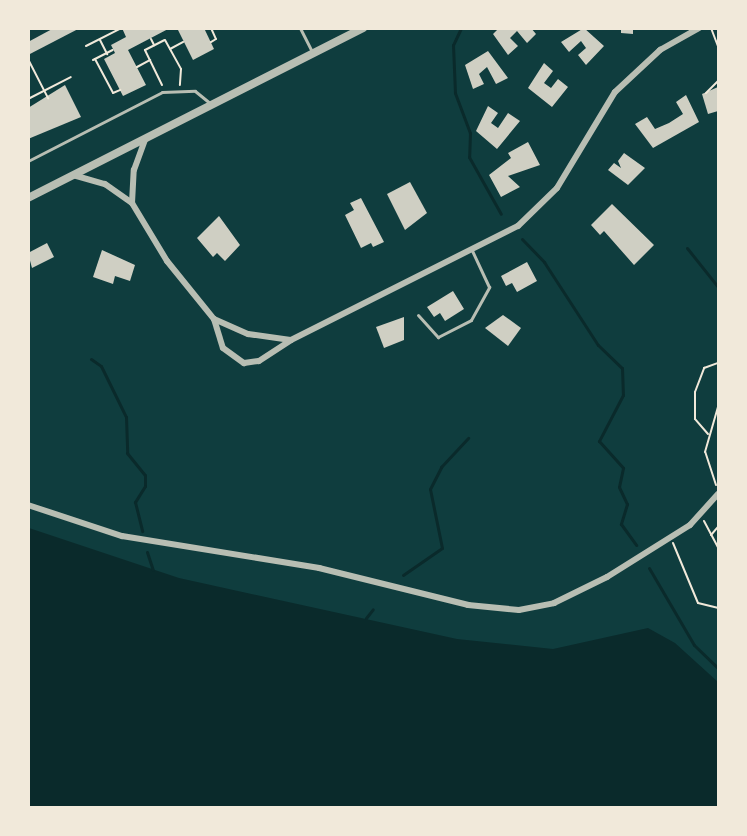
<!DOCTYPE html>
<html>
<head>
<meta charset="utf-8">
<style>
	body { margin:0 }
	#map { position:relative; width:747px; height:836px; overflow:hidden; background:#0f3d3e; font-family:"Roboto Condensed",sans-serif }
	div>[style] { position:absolute }
	.water>* { inset:0; background:#0a2a2b }
	.stream>* { height:3px; margin:-1.5px; padding:0 1.5px; transform-origin:1.5px; border-radius:1.5px; background:#0a2a2b }
	.building>* { inset:0; background:#cfcfc3 }
	.path>* { height:2px; margin:-1px; padding:0 1px; transform-origin:1px; border-radius:1px; background:#f1e9da }
	.service>* { height:3px; margin:-1.5px; padding:0 1.5px; transform-origin:1.5px; border-radius:1.5px; background:#b8beb3 }
	.minor>* { height:6px; margin:-3px; padding:0 3px; transform-origin:3px; border-radius:3px; background:#b8beb3 }
	.tertiary>* { height:8px; margin:-4px; padding:0 4px; transform-origin:4px; border-radius:4px; background:#b8beb3 }
	span { translate:-50% -50%; white-space:nowrap; text-align:center; line-height:1.15; -webkit-text-stroke:6px #f1e9da; paint-order:stroke }
	.frame { position:absolute; inset:0; border:30px solid #f1e9da; pointer-events:none }
</style>
</head>
<body>
<div id="map">
	<div class="water">
		<div style="clip-path:polygon(29px 528px,179px 578px,457px 639px,553px 649px,648px 628px,675px 643px,718px 682px,718px 807px,29px 807px)"></div>
	</div>
	<div class="stream">
		<div style="left:461px;top:28px;width:19px;rotate:115deg"></div>
		<div style="left:453px;top:45px;width:48px;rotate:87.6deg"></div>
		<div style="left:455px;top:93px;width:43px;rotate:69.4deg"></div>
		<div style="left:470px;top:133px;width:24px;rotate:92deg"></div>
		<div style="left:469px;top:157px;width:65px;rotate:60.7deg"></div>
		<div style="left:522px;top:239px;width:32px;rotate:46deg"></div>
		<div style="left:544px;top:262px;width:99px;rotate:57deg"></div>
		<div style="left:598px;top:345px;width:33px;rotate:44deg"></div>
		<div style="left:622px;top:368px;width:27px;rotate:88deg"></div>
		<div style="left:623px;top:395px;width:52px;rotate:117.6deg"></div>
		<div style="left:599px;top:441px;width:36px;rotate:48deg"></div>
		<div style="left:623px;top:468px;width:19px;rotate:102deg"></div>
		<div style="left:619px;top:487px;width:19px;rotate:65deg"></div>
		<div style="left:627px;top:504px;width:21px;rotate:107deg"></div>
		<div style="left:621px;top:524px;width:26px;rotate:54deg"></div>
		<div style="left:687px;top:248px;width:50px;rotate:51.5deg"></div>
		<div style="left:91px;top:359px;width:12px;rotate:35deg"></div>
		<div style="left:101px;top:366px;width:57px;rotate:63.9deg"></div>
		<div style="left:126px;top:417px;width:36px;rotate:88deg"></div>
		<div style="left:127px;top:453px;width:28px;rotate:51deg"></div>
		<div style="left:145px;top:475px;width:11px;rotate:90deg"></div>
		<div style="left:145px;top:486px;width:19px;rotate:122deg"></div>
		<div style="left:135px;top:502px;width:30px;rotate:76deg"></div>
		<div style="left:147px;top:552px;width:19px;rotate:72deg"></div>
		<div style="left:649px;top:568px;width:89px;rotate:59.7deg"></div>
		<div style="left:694px;top:645px;width:33px;rotate:44deg"></div>
		<div style="left:403px;top:575px;width:47px;rotate:-34.7deg"></div>
		<div style="left:442px;top:548px;width:60px;rotate:-101.5deg"></div>
		<div style="left:430px;top:489px;width:25px;rotate:-63deg"></div>
		<div style="left:441px;top:467px;width:40px;rotate:-47deg"></div>
		<div style="left:366px;top:618px;width:11px;rotate:-52deg"></div>
	</div>
	<div class="building">
		<div style="clip-path:polygon(54px 28px,80px 28px,28px 55px,28px 42px)"></div>
		<div style="clip-path:polygon(122px 28px,170px 28px,128px 50px,146px 85px,123px 96px,104px 59px,115px 53px,111px 45px,126px 37px)"></div>
		<div style="clip-path:polygon(177px 28px,204px 28px,214px 49px,193px 60px)"></div>
		<div style="clip-path:polygon(499px 28px,531px 28px,536px 34px,527px 43px,517px 31px,510px 38px,518px 46px,508px 55px,493px 34px)"></div>
		<div style="clip-path:polygon(584px 28px,604px 46px,586px 65px,578px 55px,586px 48px,581px 41px,569px 52px,561px 42px)"></div>
		<div style="clip-path:polygon(621px 28px,633px 28px,633px 34px,621px 33px)"></div>
		<div style="clip-path:polygon(488px 51px,508px 78px,496px 84px,487px 67px,479px 74px,484px 84px,473px 89px,465px 65px)"></div>
		<div style="clip-path:polygon(544px 63px,553px 71px,544px 83px,551px 88px,558px 79px,568px 87px,552px 107px,528px 88px)"></div>
		<div style="clip-path:polygon(65px 85px,81px 117px,28px 139px,28px 108px)"></div>
		<div style="clip-path:polygon(718px 87px,718px 111px,708px 114px,702px 94px)"></div>
		<div style="clip-path:polygon(686px 95px,699px 122px,653px 148px,635px 124px,647px 117px,655px 129px,669px 123px,683px 114px,676px 102px)"></div>
		<div style="clip-path:polygon(488px 106px,498px 113px,491px 123px,498px 128px,508px 113px,520px 121px,497px 149px,476px 131px)"></div>
		<div style="clip-path:polygon(528px 142px,540px 165px,508px 176px,520px 187px,501px 197px,489px 175px,511px 158px,508px 153px)"></div>
		<div style="clip-path:polygon(624px 153px,645px 168px,628px 185px,608px 170px,614px 163px,621px 168px,618px 161px)"></div>
		<div style="clip-path:polygon(410px 182px,427px 213px,405px 230px,387px 194px)"></div>
		<div style="clip-path:polygon(361px 198px,384px 242px,373px 247px,371px 243px,361px 248px,345px 215px,354px 210px,350px 203px)"></div>
		<div style="clip-path:polygon(612px 204px,654px 245px,634px 265px,604px 231px,600px 235px,591px 225px)"></div>
		<div style="clip-path:polygon(219px 216px,240px 245px,225px 261px,217px 253px,213px 257px,197px 238px)"></div>
		<div style="clip-path:polygon(47px 243px,54px 257px,32px 268px,28px 253px)"></div>
		<div style="clip-path:polygon(102px 250px,135px 265px,130px 281px,115px 276px,113px 284px,93px 277px)"></div>
		<div style="clip-path:polygon(527px 262px,537px 281px,517px 292px,512px 283px,506px 286px,501px 276px)"></div>
		<div style="clip-path:polygon(453px 291px,464px 309px,445px 321px,440px 313px,434px 317px,427px 307px)"></div>
		<div style="clip-path:polygon(503px 315px,521px 328px,508px 346px,485px 328px)"></div>
		<div style="clip-path:polygon(404px 317px,404px 340px,384px 348px,376px 327px)"></div>
	</div>
	<div class="path">
		<div style="left:211px;top:28px;width:12px;rotate:66deg"></div>
		<div style="left:216px;top:39px;width:6px;rotate:149deg"></div>
		<div style="left:711px;top:28px;width:19px;rotate:69deg"></div>
		<div style="left:151px;top:39px;width:7px;rotate:63deg"></div>
		<div style="left:100px;top:40px;width:16px;rotate:63deg"></div>
		<div style="left:86px;top:46px;width:39px;rotate:-27deg"></div>
		<div style="left:170px;top:49px;width:15px;rotate:-28deg"></div>
		<div style="left:95px;top:59px;width:38px;rotate:62deg"></div>
		<div style="left:113px;top:93px;width:8px;rotate:-23deg"></div>
		<div style="left:93px;top:60px;width:22px;rotate:-27deg"></div>
		<div style="left:29px;top:61px;width:42px;rotate:62.8deg"></div>
		<div style="left:137px;top:67px;width:15px;rotate:-28deg"></div>
		<div style="left:162px;top:85px;width:39px;rotate:-116deg"></div>
		<div style="left:145px;top:50px;width:22px;rotate:-27deg"></div>
		<div style="left:165px;top:40px;width:33px;rotate:61deg"></div>
		<div style="left:181px;top:69px;width:16px;rotate:94deg"></div>
		<div style="left:706px;top:93px;width:17px;rotate:-45deg"></div>
		<div style="left:28px;top:99px;width:48px;rotate:-27.1deg"></div>
		<div style="left:708px;top:434px;width:20px;rotate:-131deg"></div>
		<div style="left:695px;top:419px;width:27px;rotate:-90deg"></div>
		<div style="left:695px;top:392px;width:26px;rotate:-69deg"></div>
		<div style="left:704px;top:368px;width:15px;rotate:-20deg"></div>
		<div style="left:716px;top:485px;width:35px;rotate:-108deg"></div>
		<div style="left:705px;top:452px;width:47px;rotate:-73.9deg"></div>
		<div style="left:704px;top:521px;width:30px;rotate:62deg"></div>
		<div style="left:711px;top:535px;width:11px;rotate:-49deg"></div>
		<div style="left:673px;top:543px;width:65px;rotate:67.4deg"></div>
		<div style="left:698px;top:603px;width:21px;rotate:14deg"></div>
	</div>
	<div class="service">
		<div style="left:300px;top:28px;width:27px;rotate:63deg"></div>
		<div style="left:28px;top:161px;width:151px;rotate:-27.2deg"></div>
		<div style="left:162px;top:92px;width:33px;rotate:-2deg"></div>
		<div style="left:195px;top:91px;width:21px;rotate:39deg"></div>
		<div style="left:418px;top:315px;width:30px;rotate:48deg"></div>
		<div style="left:438px;top:337px;width:37px;rotate:-27deg"></div>
		<div style="left:471px;top:320px;width:38px;rotate:-61deg"></div>
		<div style="left:489px;top:287px;width:40px;rotate:-115deg"></div>
	</div>
	<div class="minor">
		<div style="left:73px;top:175px;width:33px;rotate:16deg"></div>
		<div style="left:105px;top:184px;width:33px;rotate:35deg"></div>
		<div style="left:132px;top:203px;width:68px;rotate:58.9deg"></div>
		<div style="left:167px;top:261px;width:75px;rotate:51deg"></div>
		<div style="left:214px;top:319px;width:37px;rotate:24deg"></div>
		<div style="left:248px;top:334px;width:43px;rotate:7.9deg"></div>
		<div style="left:291px;top:340px;width:254px;rotate:-26.7deg"></div>
		<div style="left:518px;top:226px;width:54px;rotate:-44.3deg"></div>
		<div style="left:557px;top:188px;width:112px;rotate:-58.9deg"></div>
		<div style="left:615px;top:92px;width:62px;rotate:-43deg"></div>
		<div style="left:660px;top:50px;width:45px;rotate:-29.4deg"></div>
		<div style="left:132px;top:203px;width:33px;rotate:-87deg"></div>
		<div style="left:134px;top:170px;width:33px;rotate:-70deg"></div>
		<div style="left:214px;top:319px;width:30px;rotate:73deg"></div>
		<div style="left:223px;top:348px;width:26px;rotate:36deg"></div>
		<div style="left:244px;top:363px;width:15px;rotate:-8deg"></div>
		<div style="left:259px;top:361px;width:38px;rotate:-33deg"></div>
		<div style="left:28px;top:505px;width:99px;rotate:18.3deg"></div>
		<div style="left:122px;top:536px;width:200px;rotate:9.2deg"></div>
		<div style="left:319px;top:568px;width:154px;rotate:13.9deg"></div>
		<div style="left:468px;top:605px;width:51px;rotate:5.6deg"></div>
		<div style="left:519px;top:610px;width:36px;rotate:-11deg"></div>
		<div style="left:554px;top:603px;width:59px;rotate:-26.1deg"></div>
		<div style="left:607px;top:577px;width:98px;rotate:-32.1deg"></div>
		<div style="left:690px;top:525px;width:42px;rotate:-47.9deg"></div>
	</div>
	<div class="tertiary">
		<div style="left:28px;top:198px;width:376px;rotate:-26.9deg"></div>
	</div>
	<div class="frame"></div>
</div>
</body>
</html>
